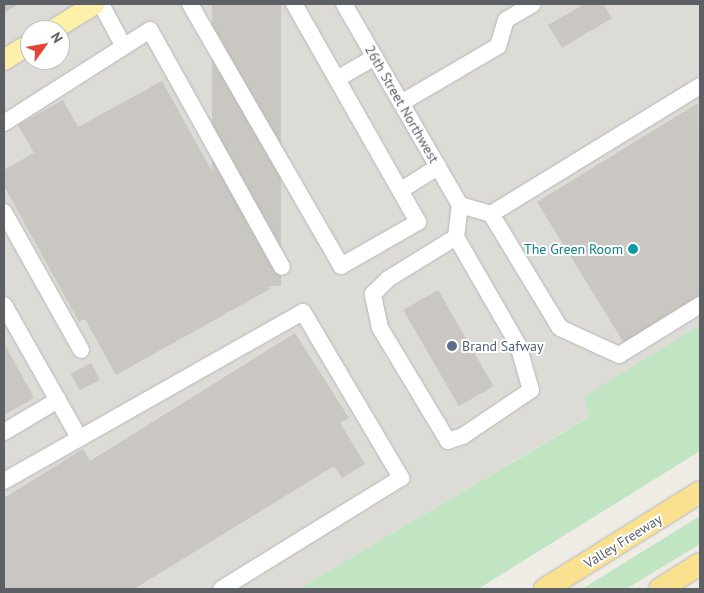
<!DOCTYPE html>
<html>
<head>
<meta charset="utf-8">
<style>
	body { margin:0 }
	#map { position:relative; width:704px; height:593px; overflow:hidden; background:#eeece4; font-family:"PT Sans",sans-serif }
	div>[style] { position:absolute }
	.industrial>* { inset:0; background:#dddbd6 }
	.green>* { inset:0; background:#c1e5c2 }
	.building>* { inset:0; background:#cac6c1; transform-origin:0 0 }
	.roads { filter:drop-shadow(0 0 1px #b4b6bb) drop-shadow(0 0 1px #b4b6bb) }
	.minor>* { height:16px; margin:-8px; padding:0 8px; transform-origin:8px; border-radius:8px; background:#fff }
	.major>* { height:20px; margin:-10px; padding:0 10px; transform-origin:10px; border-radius:10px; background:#fdf1aa }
	.highway>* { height:22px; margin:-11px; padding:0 11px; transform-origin:11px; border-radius:11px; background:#fae18f }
	.dots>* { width:14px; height:14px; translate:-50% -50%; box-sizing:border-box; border:2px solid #fff; border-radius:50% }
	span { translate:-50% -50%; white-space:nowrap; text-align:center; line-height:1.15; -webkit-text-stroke:4px #fff; paint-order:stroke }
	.street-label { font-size:14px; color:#5c5f64 }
	.culture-label { font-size:14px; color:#0d838f }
	.right { translate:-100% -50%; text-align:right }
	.service-label { font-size:14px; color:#4e5e75 }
	.left { translate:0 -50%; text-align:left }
	.frame { position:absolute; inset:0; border:5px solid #5c5f64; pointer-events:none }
	.north { position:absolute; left:20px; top:20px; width:50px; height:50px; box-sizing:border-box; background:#fff; border:1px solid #bebfc1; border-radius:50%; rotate:58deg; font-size:14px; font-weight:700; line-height:20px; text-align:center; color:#5c5f64 }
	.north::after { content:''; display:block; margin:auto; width:18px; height:22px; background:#e44434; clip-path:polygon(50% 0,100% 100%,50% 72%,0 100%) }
</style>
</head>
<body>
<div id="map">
	<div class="industrial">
		<div style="clip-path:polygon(evenodd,4px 4px,700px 4px,700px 344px,585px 419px,298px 589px,4px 589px,4px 4px,30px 30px,60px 30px,60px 60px,30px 60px,30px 30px)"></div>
	</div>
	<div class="green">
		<div style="clip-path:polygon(700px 325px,700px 451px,478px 589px,298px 589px,589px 417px,585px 396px)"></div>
		<div style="clip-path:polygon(700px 516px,700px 544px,626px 589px,582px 589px)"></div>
	</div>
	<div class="building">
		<div style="clip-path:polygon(4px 4px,19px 4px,4px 13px)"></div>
		<div style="left:212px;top:4px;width:69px;height:282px"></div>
		<div style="clip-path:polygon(585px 4px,603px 4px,612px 18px,562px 48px,548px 25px)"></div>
		<div style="clip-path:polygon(162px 81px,244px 229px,238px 232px,270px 289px,116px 375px,85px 319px,79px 322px,4px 186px,4px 170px,34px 153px,18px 125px,63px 100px,78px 127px)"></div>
		<div style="clip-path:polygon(698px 103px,700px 296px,624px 343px,537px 202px)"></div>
		<div style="left:438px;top:290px;width:111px;height:40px;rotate:60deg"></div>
		<div style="clip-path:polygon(295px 333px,349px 418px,340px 423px,365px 464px,342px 478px,334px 466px,134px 589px,4px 589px,4px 498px,83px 449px,90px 461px)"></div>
		<div style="clip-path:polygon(4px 343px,34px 398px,4px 415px)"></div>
		<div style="left:91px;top:363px;width:19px;height:23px;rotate:62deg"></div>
	</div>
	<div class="roads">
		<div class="minor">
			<div style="left:101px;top:4px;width:47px;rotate:61.8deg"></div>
			<div style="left:190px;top:4px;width:302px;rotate:60deg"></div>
			<div style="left:341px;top:266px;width:89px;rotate:-29.7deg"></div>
			<div style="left:418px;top:222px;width:251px;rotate:-119.6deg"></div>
			<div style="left:344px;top:4px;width:232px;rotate:60deg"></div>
			<div style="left:337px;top:79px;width:44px;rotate:-30.1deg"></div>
			<div style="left:401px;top:103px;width:113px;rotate:-30.4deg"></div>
			<div style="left:498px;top:46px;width:27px;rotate:-73deg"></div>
			<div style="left:506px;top:20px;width:31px;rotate:-31deg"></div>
			<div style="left:4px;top:123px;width:173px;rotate:-32.5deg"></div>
			<div style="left:150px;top:30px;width:271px;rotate:60.9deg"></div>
			<div style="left:401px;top:190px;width:44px;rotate:-31.9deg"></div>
			<div style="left:460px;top:205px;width:32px;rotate:16deg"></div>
			<div style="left:491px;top:214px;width:245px;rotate:-31.5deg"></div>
			<div style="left:4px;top:212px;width:158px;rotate:60.8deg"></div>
			<div style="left:491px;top:214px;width:133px;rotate:58.8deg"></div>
			<div style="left:560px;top:328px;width:65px;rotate:24.6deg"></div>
			<div style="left:619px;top:355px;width:95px;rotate:-31.7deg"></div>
			<div style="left:456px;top:237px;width:125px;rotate:60.1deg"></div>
			<div style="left:518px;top:345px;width:47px;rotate:73.9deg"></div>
			<div style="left:531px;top:390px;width:82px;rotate:145.9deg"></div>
			<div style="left:463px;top:436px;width:16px;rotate:162deg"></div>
			<div style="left:448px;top:441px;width:132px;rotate:-121deg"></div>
			<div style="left:380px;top:328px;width:35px;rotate:-102deg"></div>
			<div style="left:373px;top:294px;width:21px;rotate:-45deg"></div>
			<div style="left:388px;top:279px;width:80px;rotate:-31.7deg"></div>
			<div style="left:456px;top:237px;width:32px;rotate:-83deg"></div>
			<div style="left:4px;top:305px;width:150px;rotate:60.5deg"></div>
			<div style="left:4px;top:432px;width:63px;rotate:-30.7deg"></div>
			<div style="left:4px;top:481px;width:343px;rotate:-29.5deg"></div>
			<div style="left:303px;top:312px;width:193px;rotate:59.4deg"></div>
			<div style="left:401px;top:478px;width:211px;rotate:148.3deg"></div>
		</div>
		<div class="major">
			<div style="left:53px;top:30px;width:49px;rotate:-31.8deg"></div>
			<div style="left:4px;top:60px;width:31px;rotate:-32deg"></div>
		</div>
		<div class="highway">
			<div style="left:545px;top:589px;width:183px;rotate:-32deg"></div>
			<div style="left:660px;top:589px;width:47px;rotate:-32deg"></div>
		</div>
	</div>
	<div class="dots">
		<div style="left:633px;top:249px;background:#0f9aa8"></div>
		<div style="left:452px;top:346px;background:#5c6f8a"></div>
	</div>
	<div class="street-label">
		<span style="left:402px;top:104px;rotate:60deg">26th Street Northwest</span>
		<span style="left:623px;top:541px;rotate:-32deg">Valley Freeway</span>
	</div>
	<div class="culture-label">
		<span class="right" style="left:623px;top:249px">The Green Room</span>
	</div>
	<div class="service-label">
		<span class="left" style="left:462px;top:346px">Brand Safway</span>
	</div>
	<div class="frame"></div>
	<div class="north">N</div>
</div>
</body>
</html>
